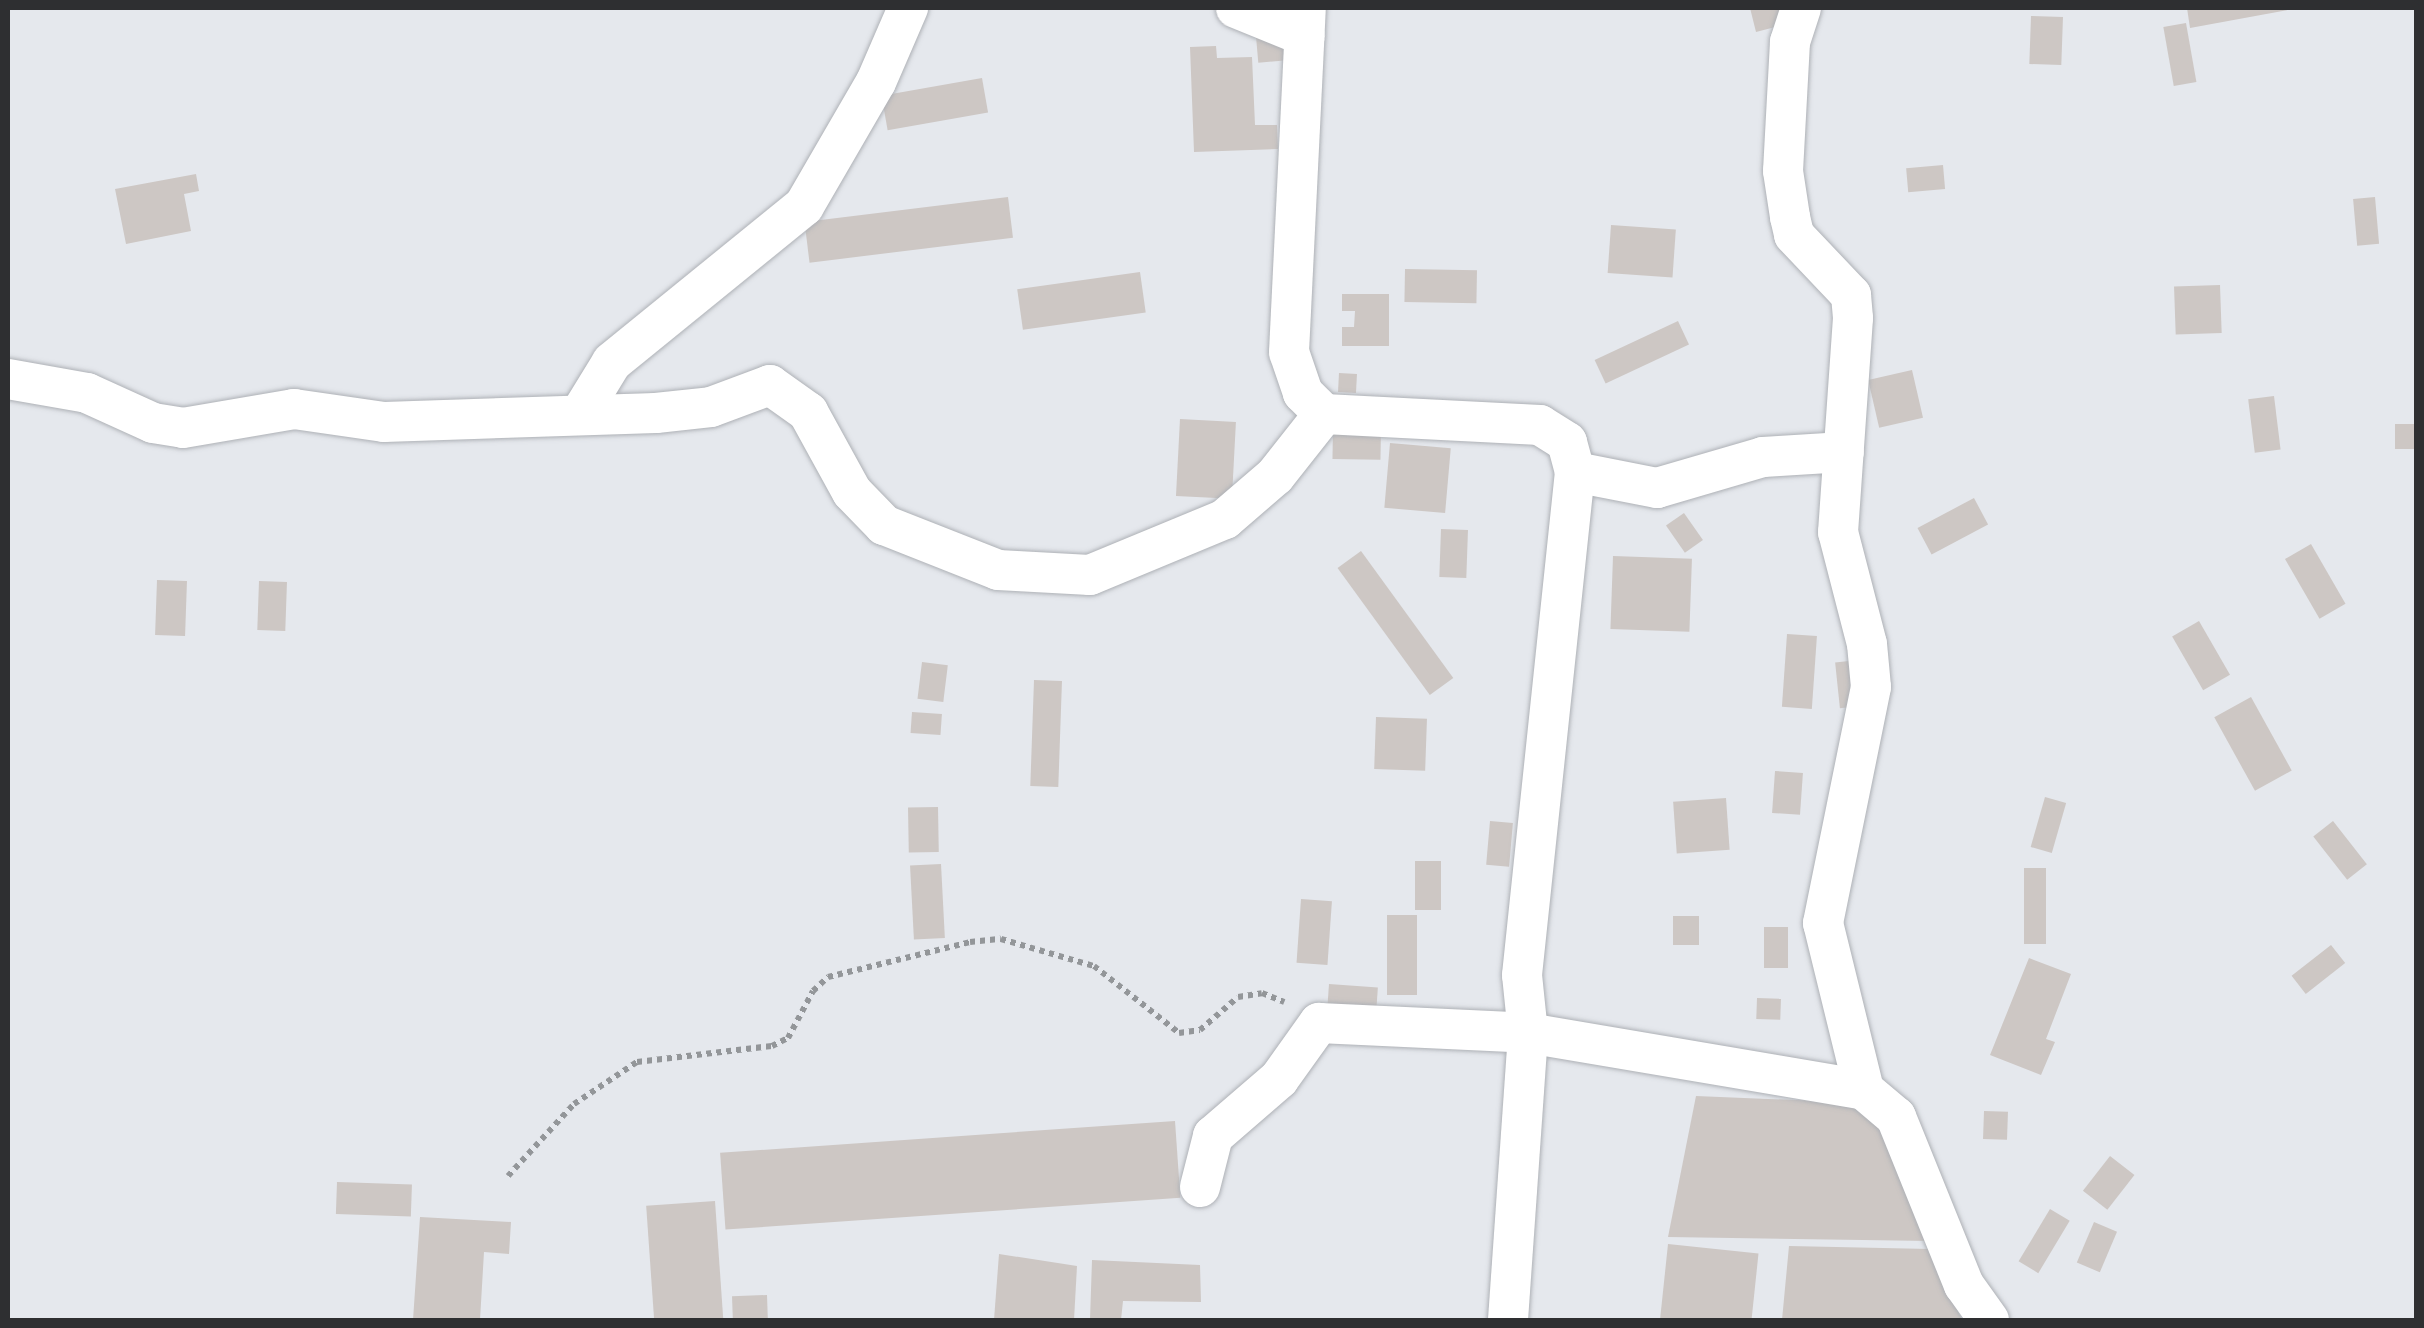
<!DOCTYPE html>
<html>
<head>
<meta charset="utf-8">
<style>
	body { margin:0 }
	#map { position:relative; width:2424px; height:1328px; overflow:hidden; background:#e5e8ed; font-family:"Fira Sans",sans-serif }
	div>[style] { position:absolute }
	.building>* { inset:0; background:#cdc7c4; transform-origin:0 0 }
	.path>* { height:6px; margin-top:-3px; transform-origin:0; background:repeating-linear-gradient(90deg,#939699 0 5px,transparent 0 10px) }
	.roads { filter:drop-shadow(0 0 2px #aeb1b6) drop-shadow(0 0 2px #aeb1b6) }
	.minor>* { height:40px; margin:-20px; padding:0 20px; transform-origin:20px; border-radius:20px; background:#fff }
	span { translate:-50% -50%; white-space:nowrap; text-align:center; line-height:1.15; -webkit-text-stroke:10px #fff; paint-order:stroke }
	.frame { position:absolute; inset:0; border:10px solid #2e2f31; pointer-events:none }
</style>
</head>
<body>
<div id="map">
	<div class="building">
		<div style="clip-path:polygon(1750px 8px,1780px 8px,1783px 25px,1756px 32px)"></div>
		<div style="clip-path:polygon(2187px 8px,2292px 8px,2293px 9px,2190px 28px)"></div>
		<div style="left:2031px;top:16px;width:32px;height:48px;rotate:2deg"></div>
		<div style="left:2186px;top:23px;width:60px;height:23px;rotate:80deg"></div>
		<div style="left:1288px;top:35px;width:25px;height:32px;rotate:85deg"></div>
		<div style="clip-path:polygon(1216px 46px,1217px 58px,1252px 57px,1255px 125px,1277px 125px,1278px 149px,1194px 152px,1190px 47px)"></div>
		<div style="left:982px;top:78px;width:35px;height:102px;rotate:80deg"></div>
		<div style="left:1943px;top:165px;width:24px;height:37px;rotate:85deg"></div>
		<div style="clip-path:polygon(196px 174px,199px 191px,184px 194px,191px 231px,126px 244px,115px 189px)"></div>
		<div style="left:1008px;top:197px;width:41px;height:205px;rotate:83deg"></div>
		<div style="left:2375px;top:197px;width:47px;height:22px;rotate:85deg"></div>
		<div style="left:1611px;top:225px;width:65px;height:48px;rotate:4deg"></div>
		<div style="left:1405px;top:269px;width:72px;height:33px;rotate:1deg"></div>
		<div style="left:1140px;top:272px;width:41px;height:124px;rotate:82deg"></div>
		<div style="left:2220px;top:285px;width:48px;height:46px;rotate:88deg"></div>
		<div style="clip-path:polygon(1342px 294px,1389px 294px,1389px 346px,1342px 346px,1342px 327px,1354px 327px,1355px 311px,1342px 311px)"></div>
		<div style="left:1678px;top:321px;width:26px;height:92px;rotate:65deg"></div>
		<div style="left:1912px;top:370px;width:49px;height:45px;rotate:77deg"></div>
		<div style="left:1339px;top:373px;width:18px;height:19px;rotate:3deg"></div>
		<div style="left:2274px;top:396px;width:54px;height:26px;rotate:83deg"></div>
		<div style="left:1180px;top:419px;width:56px;height:77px;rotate:3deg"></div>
		<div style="left:2416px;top:424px;width:25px;height:21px;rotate:90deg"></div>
		<div style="left:1333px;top:428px;width:48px;height:31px;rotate:1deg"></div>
		<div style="left:1390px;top:443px;width:61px;height:65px;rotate:5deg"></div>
		<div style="left:1974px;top:498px;width:30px;height:64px;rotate:62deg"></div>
		<div style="left:1684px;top:513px;width:33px;height:22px;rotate:55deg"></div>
		<div style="left:1441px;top:529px;width:27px;height:48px;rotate:2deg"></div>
		<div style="left:2311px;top:544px;width:69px;height:30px;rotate:60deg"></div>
		<div style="left:1361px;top:551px;width:157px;height:29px;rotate:54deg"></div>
		<div style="left:1613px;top:556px;width:79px;height:73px;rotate:2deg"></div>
		<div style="left:157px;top:580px;width:30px;height:55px;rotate:2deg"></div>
		<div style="left:259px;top:581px;width:28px;height:49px;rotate:2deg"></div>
		<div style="left:2199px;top:621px;width:62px;height:31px;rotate:60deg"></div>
		<div style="left:1787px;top:634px;width:30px;height:73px;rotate:4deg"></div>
		<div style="left:1858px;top:660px;width:46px;height:23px;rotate:84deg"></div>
		<div style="left:922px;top:662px;width:26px;height:37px;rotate:7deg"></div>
		<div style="left:1034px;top:680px;width:28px;height:106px;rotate:2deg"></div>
		<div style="left:2251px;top:697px;width:84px;height:42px;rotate:61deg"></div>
		<div style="left:912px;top:712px;width:30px;height:21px;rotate:4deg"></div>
		<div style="left:1376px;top:717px;width:51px;height:52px;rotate:2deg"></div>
		<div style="left:1775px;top:771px;width:28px;height:42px;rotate:4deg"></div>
		<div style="left:2045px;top:797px;width:22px;height:52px;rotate:16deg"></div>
		<div style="left:1726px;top:798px;width:52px;height:53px;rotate:86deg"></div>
		<div style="left:938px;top:807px;width:45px;height:30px;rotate:89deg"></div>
		<div style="left:1490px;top:821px;width:23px;height:44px;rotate:5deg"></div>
		<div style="left:2333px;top:821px;width:55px;height:25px;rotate:52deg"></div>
		<div style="left:1415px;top:861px;width:26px;height:49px"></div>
		<div style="left:941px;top:864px;width:74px;height:31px;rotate:87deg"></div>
		<div style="left:2024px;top:868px;width:22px;height:76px"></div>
		<div style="left:1301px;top:899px;width:31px;height:64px;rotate:4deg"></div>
		<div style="left:1387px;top:915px;width:30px;height:80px"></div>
		<div style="left:1673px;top:916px;width:26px;height:29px"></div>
		<div style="left:1764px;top:927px;width:24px;height:41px"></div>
		<div style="left:2331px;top:945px;width:23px;height:50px;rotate:52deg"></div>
		<div style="clip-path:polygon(2029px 958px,2071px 974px,2046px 1039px,2055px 1042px,2041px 1075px,1990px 1055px)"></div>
		<div style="left:1329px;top:984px;width:49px;height:25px;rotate:4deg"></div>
		<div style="left:1757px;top:998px;width:24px;height:21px;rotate:2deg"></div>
		<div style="clip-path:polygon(1696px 1096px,1869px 1103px,1930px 1241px,1668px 1237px)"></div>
		<div style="left:1984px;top:1111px;width:24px;height:28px;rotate:2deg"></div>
		<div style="left:1175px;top:1121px;width:77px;height:456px;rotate:86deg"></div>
		<div style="left:2110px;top:1156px;width:31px;height:44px;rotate:38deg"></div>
		<div style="left:337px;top:1182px;width:75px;height:32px;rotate:2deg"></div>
		<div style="left:715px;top:1201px;width:119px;height:69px;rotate:86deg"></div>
		<div style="left:2050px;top:1209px;width:23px;height:61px;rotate:31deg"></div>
		<div style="clip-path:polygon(420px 1217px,511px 1222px,509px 1254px,484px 1252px,480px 1320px,413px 1320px)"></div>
		<div style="left:2094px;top:1222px;width:25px;height:44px;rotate:23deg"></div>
		<div style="left:1668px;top:1244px;width:91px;height:76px;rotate:6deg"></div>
		<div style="clip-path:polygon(1789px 1246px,1930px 1249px,1962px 1320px,1782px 1320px)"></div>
		<div style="clip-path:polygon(999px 1254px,1077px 1266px,1074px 1320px,994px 1320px)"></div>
		<div style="clip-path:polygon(1092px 1260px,1200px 1265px,1201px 1302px,1123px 1301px,1121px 1320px,1090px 1320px)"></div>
		<div style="left:767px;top:1295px;width:25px;height:35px;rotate:88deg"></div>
	</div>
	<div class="path">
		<div style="left:508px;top:1176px;width:98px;rotate:-47.5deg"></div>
		<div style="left:574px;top:1104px;width:76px;rotate:-33.7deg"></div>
		<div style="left:637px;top:1062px;width:136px;rotate:-6.8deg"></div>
		<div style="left:772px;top:1046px;width:18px;rotate:-27deg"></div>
		<div style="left:788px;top:1038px;width:53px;rotate:-62deg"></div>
		<div style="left:813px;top:991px;width:21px;rotate:-43deg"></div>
		<div style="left:828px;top:977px;width:146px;rotate:-13.8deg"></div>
		<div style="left:970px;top:942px;width:31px;rotate:-6deg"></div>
		<div style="left:1001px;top:939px;width:97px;rotate:16.2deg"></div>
		<div style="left:1094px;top:966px;width:108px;rotate:38.2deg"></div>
		<div style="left:1179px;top:1033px;width:21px;rotate:-8deg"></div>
		<div style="left:1200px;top:1030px;width:50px;rotate:-41deg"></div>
		<div style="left:1238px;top:997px;width:24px;rotate:-9deg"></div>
		<div style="left:1262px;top:993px;width:24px;rotate:22deg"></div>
	</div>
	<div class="roads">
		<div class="minor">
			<div style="left:1236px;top:8px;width:74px;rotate:22.1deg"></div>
			<div style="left:1801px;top:8px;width:36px;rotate:108deg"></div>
			<div style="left:1790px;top:42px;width:129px;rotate:93.1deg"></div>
			<div style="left:1783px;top:171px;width:47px;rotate:81.3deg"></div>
			<div style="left:1790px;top:217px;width:18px;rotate:77deg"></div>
			<div style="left:1794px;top:235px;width:83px;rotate:46.5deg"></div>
			<div style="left:1851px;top:295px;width:23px;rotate:85deg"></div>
			<div style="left:1853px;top:318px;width:215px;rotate:94deg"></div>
			<div style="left:1838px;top:532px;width:116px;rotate:75.5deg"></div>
			<div style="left:1867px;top:644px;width:43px;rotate:84.7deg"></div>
			<div style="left:1871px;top:687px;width:241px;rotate:101.5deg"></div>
			<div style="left:1823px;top:923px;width:172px;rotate:76.2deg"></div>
			<div style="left:8px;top:379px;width:80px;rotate:10deg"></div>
			<div style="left:87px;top:393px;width:72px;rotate:24.4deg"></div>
			<div style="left:153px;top:423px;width:30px;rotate:9deg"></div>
			<div style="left:183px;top:428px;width:113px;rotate:-9.7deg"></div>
			<div style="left:294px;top:409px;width:91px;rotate:8.2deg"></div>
			<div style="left:384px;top:422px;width:272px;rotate:-1.9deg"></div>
			<div style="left:656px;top:413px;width:55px;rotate:-6.2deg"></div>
			<div style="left:711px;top:407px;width:63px;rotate:-20.4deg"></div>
			<div style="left:770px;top:385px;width:47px;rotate:35.4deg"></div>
			<div style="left:808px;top:412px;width:91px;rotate:61.2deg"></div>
			<div style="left:852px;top:492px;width:46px;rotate:45.9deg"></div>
			<div style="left:884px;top:525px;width:123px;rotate:21.5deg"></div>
			<div style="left:998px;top:570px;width:92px;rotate:3.1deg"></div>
			<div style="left:1090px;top:575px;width:146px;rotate:-22.5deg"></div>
			<div style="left:1225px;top:519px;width:66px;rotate:-40.7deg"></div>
			<div style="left:1275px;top:476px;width:79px;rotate:-51.7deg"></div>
			<div style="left:582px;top:411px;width:57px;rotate:-58.5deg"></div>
			<div style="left:612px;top:362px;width:247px;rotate:-39.1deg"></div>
			<div style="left:804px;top:206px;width:143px;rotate:-59.9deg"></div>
			<div style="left:876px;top:82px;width:81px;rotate:-66.6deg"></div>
			<div style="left:1575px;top:472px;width:84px;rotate:11deg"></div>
			<div style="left:1657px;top:488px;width:110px;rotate:-16.3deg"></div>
			<div style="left:1763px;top:457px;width:81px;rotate:-3.5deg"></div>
			<div style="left:1200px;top:1187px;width:53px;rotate:-75.7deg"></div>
			<div style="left:1213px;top:1136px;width:87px;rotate:-40.8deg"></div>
			<div style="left:1279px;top:1079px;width:69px;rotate:-54.5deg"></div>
			<div style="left:1319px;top:1023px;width:209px;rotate:2.7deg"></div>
			<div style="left:1528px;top:1033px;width:58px;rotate:-95.9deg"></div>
			<div style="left:1522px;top:975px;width:506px;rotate:-83.99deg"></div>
			<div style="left:1575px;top:472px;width:31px;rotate:-105deg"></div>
			<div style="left:1567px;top:442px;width:32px;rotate:-148deg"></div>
			<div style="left:1540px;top:425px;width:216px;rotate:-177.1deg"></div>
			<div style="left:1324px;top:414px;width:30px;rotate:-135deg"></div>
			<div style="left:1303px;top:393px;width:43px;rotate:-108.9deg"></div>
			<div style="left:1289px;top:352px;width:344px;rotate:-87.2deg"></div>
			<div style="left:1508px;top:1320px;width:288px;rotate:-86deg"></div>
			<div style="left:1528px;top:1033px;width:341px;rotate:9.6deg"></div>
			<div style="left:1864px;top:1090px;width:42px;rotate:40.2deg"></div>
			<div style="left:1896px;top:1117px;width:181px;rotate:68deg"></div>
			<div style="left:1964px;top:1285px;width:43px;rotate:54.5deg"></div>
		</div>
	</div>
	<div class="frame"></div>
</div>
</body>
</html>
